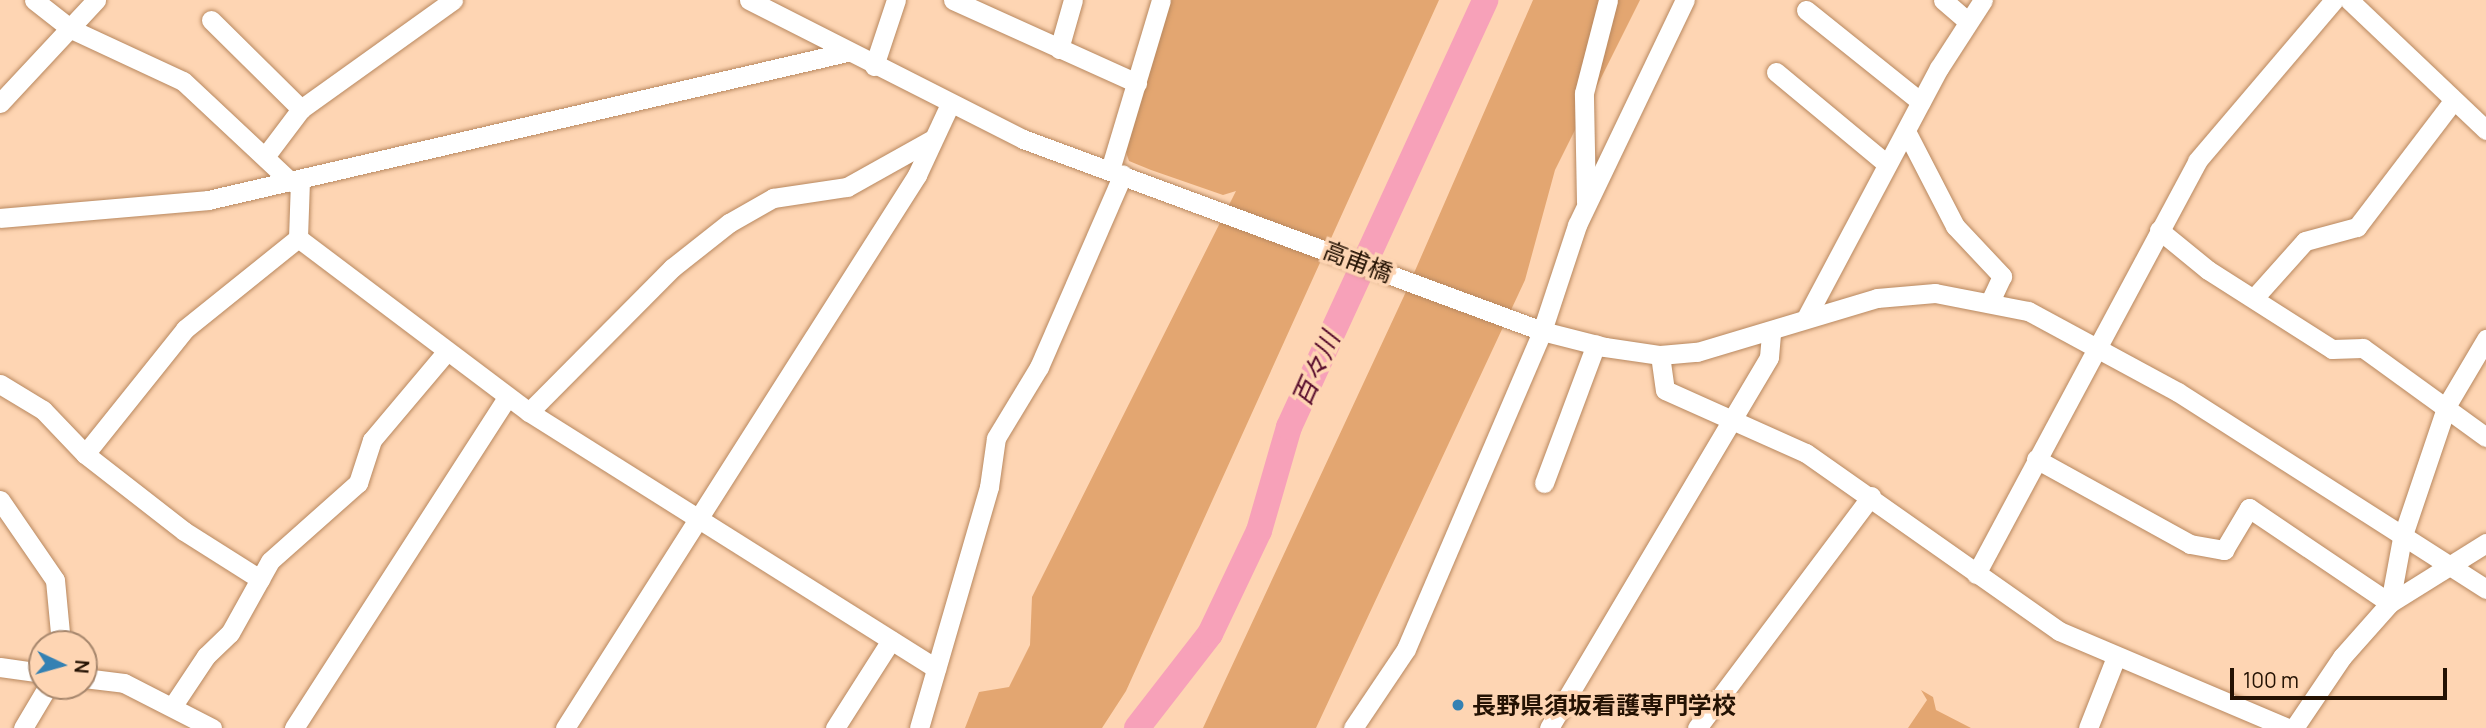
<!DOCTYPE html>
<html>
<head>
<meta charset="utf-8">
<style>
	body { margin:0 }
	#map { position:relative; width:2486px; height:728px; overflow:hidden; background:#fed5b3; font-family:Manrope,"Noto Sans JP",sans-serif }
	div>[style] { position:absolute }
	.green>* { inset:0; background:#e3a671 }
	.river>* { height:26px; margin:-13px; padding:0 13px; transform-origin:13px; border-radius:13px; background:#f7a1b9 }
	.roads { filter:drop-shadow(0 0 2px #b8885f) drop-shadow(0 0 2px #b8885f) }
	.minor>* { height:19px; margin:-9.5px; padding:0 9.5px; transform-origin:9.5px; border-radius:9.5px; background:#fff }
	.dots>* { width:19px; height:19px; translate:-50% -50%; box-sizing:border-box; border:4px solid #fed5b3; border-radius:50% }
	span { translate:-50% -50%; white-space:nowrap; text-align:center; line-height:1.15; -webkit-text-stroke:7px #fed5b3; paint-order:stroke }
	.street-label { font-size:24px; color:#241203 }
	.poi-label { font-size:24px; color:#241203; font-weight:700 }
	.left { translate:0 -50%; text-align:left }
	.water-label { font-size:26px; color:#55092a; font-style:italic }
	.north { position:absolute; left:28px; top:630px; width:70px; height:70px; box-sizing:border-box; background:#fed5b3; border:2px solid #a7876d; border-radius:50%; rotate:95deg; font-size:19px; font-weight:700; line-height:28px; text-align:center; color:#241203 }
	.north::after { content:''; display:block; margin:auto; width:24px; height:32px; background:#3481b3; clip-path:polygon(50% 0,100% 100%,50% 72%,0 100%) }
	.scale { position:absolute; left:2230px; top:668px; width:217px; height:32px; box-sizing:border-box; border:4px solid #241203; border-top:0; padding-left:9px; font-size:21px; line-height:24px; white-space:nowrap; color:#241203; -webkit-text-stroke:5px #fed5b3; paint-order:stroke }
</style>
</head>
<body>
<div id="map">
	<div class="green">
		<div style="clip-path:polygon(1171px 0,1439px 0,1126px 691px,1102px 728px,965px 728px,979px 692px,1009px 687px,1030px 645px,1032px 597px,1236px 191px,1223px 195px,1151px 170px,1129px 161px,1126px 152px)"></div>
		<div style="clip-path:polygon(1533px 0,1640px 0,1555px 170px,1525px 280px,1316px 728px,1203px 728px,1404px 296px)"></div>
		<div style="clip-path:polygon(1921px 690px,1933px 697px,1936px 710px,1971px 728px,1908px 728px,1927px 700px)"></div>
	</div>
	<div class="river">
		<div style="left:1137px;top:728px;width:119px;rotate:-52.2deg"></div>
		<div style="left:1210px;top:634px;width:114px;rotate:-64.6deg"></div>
		<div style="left:1259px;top:531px;width:108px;rotate:-73.9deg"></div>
		<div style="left:1289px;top:427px;width:470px;rotate:-65.3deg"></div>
	</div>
	<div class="roads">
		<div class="minor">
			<div style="left:34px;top:0;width:47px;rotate:38.1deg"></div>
			<div style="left:71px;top:29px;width:123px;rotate:24.9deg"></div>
			<div style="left:183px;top:81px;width:148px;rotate:43.1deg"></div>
			<div style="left:749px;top:0;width:307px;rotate:26.9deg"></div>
			<div style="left:1023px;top:139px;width:553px;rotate:20.3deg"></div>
			<div style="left:1542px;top:331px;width:65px;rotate:14.3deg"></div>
			<div style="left:1605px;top:347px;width:56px;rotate:8.3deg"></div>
			<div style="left:1660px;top:355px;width:37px;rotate:-5deg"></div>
			<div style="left:1697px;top:352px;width:188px;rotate:-16.7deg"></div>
			<div style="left:1877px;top:298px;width:58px;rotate:-4.9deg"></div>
			<div style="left:1935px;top:293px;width:95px;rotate:11deg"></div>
			<div style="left:2028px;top:311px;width:170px;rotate:28.4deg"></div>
			<div style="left:2178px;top:392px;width:366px;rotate:32.6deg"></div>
			<div style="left:953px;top:0;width:202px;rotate:24.3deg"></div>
			<div style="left:1943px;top:0;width:30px;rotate:41deg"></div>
			<div style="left:2349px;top:0;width:189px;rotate:43.5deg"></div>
			<div style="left:1806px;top:10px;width:147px;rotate:38.7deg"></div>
			<div style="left:211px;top:20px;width:127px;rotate:44.7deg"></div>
			<div style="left:1059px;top:49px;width:51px;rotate:-74.1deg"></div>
			<div style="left:874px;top:66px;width:70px;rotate:-71.6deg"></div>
			<div style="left:1776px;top:72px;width:144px;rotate:39.7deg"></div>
			<div style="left:0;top:103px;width:141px;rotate:-47deg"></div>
			<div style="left:1906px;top:131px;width:107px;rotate:62.7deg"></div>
			<div style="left:1955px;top:226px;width:69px;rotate:46.8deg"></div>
			<div style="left:2002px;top:276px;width:26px;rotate:115deg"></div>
			<div style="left:267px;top:154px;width:56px;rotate:-52.9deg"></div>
			<div style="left:301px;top:109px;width:187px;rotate:-35.6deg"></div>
			<div style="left:1110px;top:170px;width:177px;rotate:-73.3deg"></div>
			<div style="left:1586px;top:202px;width:109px;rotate:-91.1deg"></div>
			<div style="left:1584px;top:93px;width:96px;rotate:-75.5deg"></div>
			<div style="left:0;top:218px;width:209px;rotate:-4.9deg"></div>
			<div style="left:208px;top:200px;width:656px;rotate:-13.04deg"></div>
			<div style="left:2159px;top:230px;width:63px;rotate:39.2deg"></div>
			<div style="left:2208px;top:270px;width:147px;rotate:32.5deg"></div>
			<div style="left:2332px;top:349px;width:31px;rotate:-2deg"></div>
			<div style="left:2363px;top:348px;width:152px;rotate:35.9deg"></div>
			<div style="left:298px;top:238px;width:289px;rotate:37deg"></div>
			<div style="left:529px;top:412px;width:481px;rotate:32.2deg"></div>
			<div style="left:2254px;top:298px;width:76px;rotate:-48.2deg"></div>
			<div style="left:2305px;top:241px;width:54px;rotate:-15.1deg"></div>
			<div style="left:2357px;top:227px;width:158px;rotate:-52.7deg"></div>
			<div style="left:1807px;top:316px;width:281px;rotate:-62deg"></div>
			<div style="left:1939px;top:68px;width:81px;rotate:-57.1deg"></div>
			<div style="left:1660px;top:355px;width:35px;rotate:82deg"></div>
			<div style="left:1665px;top:390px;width:154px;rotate:24.1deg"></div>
			<div style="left:1806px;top:453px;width:309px;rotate:35.1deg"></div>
			<div style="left:2059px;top:631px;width:249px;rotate:23deg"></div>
			<div style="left:0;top:384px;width:50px;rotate:31.2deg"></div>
			<div style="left:43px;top:410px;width:61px;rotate:46.3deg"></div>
			<div style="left:85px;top:454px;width:160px;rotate:-51.3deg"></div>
			<div style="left:185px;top:329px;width:145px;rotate:-38.8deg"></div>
			<div style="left:298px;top:238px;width:58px;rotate:-88deg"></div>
			<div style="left:529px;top:412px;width:203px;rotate:-45.2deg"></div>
			<div style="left:672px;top:268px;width:73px;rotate:-38.3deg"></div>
			<div style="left:729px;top:223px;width:51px;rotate:-29.6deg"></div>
			<div style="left:773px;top:198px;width:75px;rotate:-8.5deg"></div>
			<div style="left:847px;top:187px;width:98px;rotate:-29.2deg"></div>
			<div style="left:85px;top:454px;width:125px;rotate:37.9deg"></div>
			<div style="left:184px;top:531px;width:90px;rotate:32.3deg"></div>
			<div style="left:2036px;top:459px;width:176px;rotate:28.9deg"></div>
			<div style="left:2190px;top:544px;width:35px;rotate:10deg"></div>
			<div style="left:2224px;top:550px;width:49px;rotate:-59.2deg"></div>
			<div style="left:2249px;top:508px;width:170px;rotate:34deg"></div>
			<div style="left:1544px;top:483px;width:148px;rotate:-69.5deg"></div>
			<div style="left:0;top:500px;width:97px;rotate:55.5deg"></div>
			<div style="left:55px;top:580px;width:64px;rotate:84.6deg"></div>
			<div style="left:1976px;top:574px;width:468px;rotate:-61.8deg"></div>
			<div style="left:2197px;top:161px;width:211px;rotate:-49.6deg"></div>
			<div style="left:2390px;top:603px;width:66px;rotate:-79.5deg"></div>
			<div style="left:2402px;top:538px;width:140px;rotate:-71.3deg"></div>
			<div style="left:2447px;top:405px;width:77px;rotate:-59.4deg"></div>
			<div style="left:0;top:667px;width:42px;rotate:8.1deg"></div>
			<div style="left:84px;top:678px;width:40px;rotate:7.1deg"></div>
			<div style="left:124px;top:683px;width:99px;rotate:27.1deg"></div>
			<div style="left:174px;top:704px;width:58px;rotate:-56.3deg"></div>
			<div style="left:206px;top:656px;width:33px;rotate:-44deg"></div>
			<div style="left:230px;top:633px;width:82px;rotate:-60.9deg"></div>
			<div style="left:270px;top:561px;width:118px;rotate:-41.6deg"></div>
			<div style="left:358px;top:483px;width:45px;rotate:-72deg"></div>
			<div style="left:372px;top:440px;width:116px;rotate:-49.9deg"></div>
			<div style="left:23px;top:728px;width:49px;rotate:-59.2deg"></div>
			<div style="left:294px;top:728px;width:394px;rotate:-57.2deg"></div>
			<div style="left:565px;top:728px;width:656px;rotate:-57.52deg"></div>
			<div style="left:917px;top:175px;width:78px;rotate:-65.1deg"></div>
			<div style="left:835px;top:728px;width:104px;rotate:-57.5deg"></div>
			<div style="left:919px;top:728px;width:251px;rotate:-73.8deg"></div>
			<div style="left:989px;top:487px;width:49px;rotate:-81.9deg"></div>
			<div style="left:996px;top:438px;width:83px;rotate:-58.8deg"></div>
			<div style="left:1039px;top:367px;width:210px;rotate:-66.5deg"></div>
			<div style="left:1353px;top:728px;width:95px;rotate:-56.1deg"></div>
			<div style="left:1406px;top:649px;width:346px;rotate:-66.8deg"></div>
			<div style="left:1542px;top:331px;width:112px;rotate:-71.7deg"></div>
			<div style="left:1577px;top:225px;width:250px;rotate:-64.4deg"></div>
			<div style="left:1549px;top:728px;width:431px;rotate:-59.3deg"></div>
			<div style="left:1769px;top:357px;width:25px;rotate:-85deg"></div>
			<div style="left:1697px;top:728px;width:290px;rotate:-53.1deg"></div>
			<div style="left:2088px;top:728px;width:76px;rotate:-68.5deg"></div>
			<div style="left:2294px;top:728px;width:86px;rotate:-55.9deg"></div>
			<div style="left:2342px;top:657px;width:72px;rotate:-48.4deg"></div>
			<div style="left:2390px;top:603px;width:113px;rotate:-32deg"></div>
		</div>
	</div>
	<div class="dots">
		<div style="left:1458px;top:705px;background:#3481b3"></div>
	</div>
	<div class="street-label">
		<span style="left:1358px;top:261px;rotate:21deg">高甫橋</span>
	</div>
	<div class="poi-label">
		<span class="left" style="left:1472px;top:705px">長野県須坂看護専門学校</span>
	</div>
	<div class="water-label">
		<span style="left:1316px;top:369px;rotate:-66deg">百々川</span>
	</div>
	<div class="north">N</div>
	<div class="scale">100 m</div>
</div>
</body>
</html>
